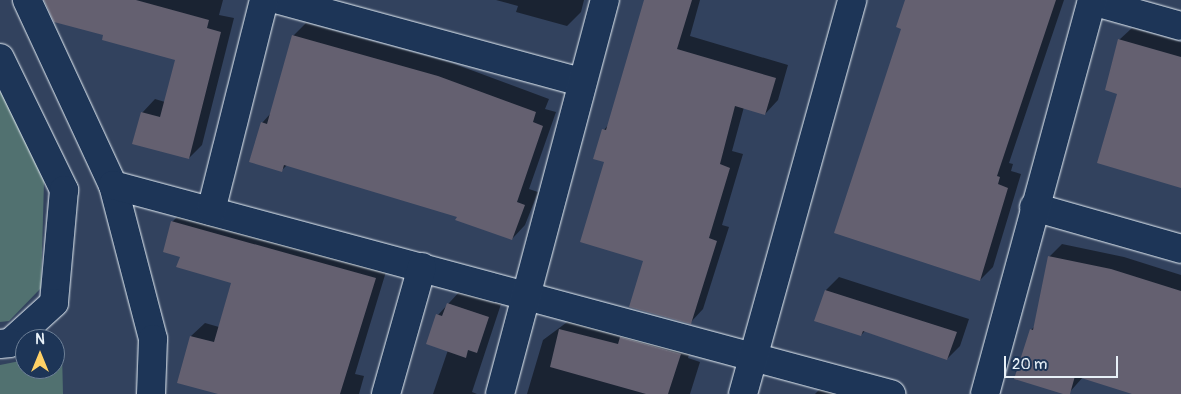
<!DOCTYPE html>
<html>
<head>
<meta charset="utf-8">
<style>
	body { margin:0 }
	#map { position:relative; width:1181px; height:394px; overflow:hidden; background:#32425e; font-family:Pangolin,sans-serif }
	div>[style] { position:absolute }
	.green>* { inset:0; background:#517170 }
	.shadow>* { inset:0; background:#0007 }
	.building>* { inset:0; background:#646070 }
	.roads { filter:drop-shadow(0 0 1px #e8f1f8) drop-shadow(0 0 1px #e8f1f8) }
	.street>* { height:28px; margin:-14px; padding:0 14px; transform-origin:14px; border-radius:14px; background:#1d3557 }
	span { translate:-50% -50%; white-space:nowrap; text-align:center; line-height:1.15; -webkit-text-stroke:5px #1d3557; paint-order:stroke }
	.north { position:absolute; left:15px; top:329px; width:50px; height:50px; box-sizing:border-box; background:#1d3557; border:1px solid #6e8097; border-radius:50%; rotate:0deg; font-size:14px; font-weight:700; line-height:20px; text-align:center; color:#e8f1f8 }
	.north::after { content:''; display:block; margin:auto; width:18px; height:22px; background:#ffd166; clip-path:polygon(50% 0,100% 100%,50% 72%,0 100%) }
	.scale { position:absolute; left:1004px; top:356px; width:114px; height:22px; box-sizing:border-box; border:2px solid #e8f1f8; border-top:0; padding-left:6px; font-size:15px; line-height:18px; white-space:nowrap; color:#e8f1f8; -webkit-text-stroke:4px #1d3557; paint-order:stroke }
</style>
</head>
<body>
<div id="map">
	<div class="green">
		<div style="clip-path:polygon(0 89px,44px 181px,41px 288px,9px 321px,0 322px)"></div>
		<div style="clip-path:polygon(62px 352px,63px 394px,0 394px,0 365px,25px 360px,25px 369px,55px 369px,55px 354px)"></div>
	</div>
	<div class="shadow">
		<div style="clip-path:polygon(49px 0,223px 0,219px 15px,234px 18px,202px 145px,189px 158px,142px 113px,155px 99px,165px 102px,177px 59px,105px 34px)"></div>
		<div style="clip-path:polygon(496px 0,584px 0,581px 12px,567px 26px,516px 12px,518px 6px)"></div>
		<div style="clip-path:polygon(645px 0,700px 0,690px 36px,788px 65px,778px 100px,765px 114px,744px 107px,732px 151px,743px 154px,722px 225px,729px 227px,703px 309px,690px 323px,644px 260px,606px 161px,604px 130px,609px 124px)"></div>
		<div style="clip-path:polygon(906px 0,1064px 0,1009px 163px,1013px 164px,1011px 171px,1021px 174px,993px 267px,980px 280px,902px 28px)"></div>
		<div style="clip-path:polygon(306px 23px,452px 63px,549px 99px,545px 109px,556px 112px,529px 189px,538px 192px,525px 225px,512px 239px,458px 216px,287px 165px,281px 171px,262px 123px,271px 113px,293px 36px)"></div>
		<div style="clip-path:polygon(1132px 28px,1181px 42px,1181px 187px,1118px 93px,1119px 40px)"></div>
		<div style="clip-path:polygon(185px 209px,388px 265px,355px 374px,364px 376px,359px 394px,219px 394px,191px 336px,205px 323px,219px 327px,232px 282px,181px 256px,172px 222px)"></div>
		<div style="clip-path:polygon(1062px 244px,1124px 257px,1181px 275px,1181px 394px,1139px 394px,1083px 377px,1068px 394px,1031px 330px,1036px 325px,1049px 257px)"></div>
		<div style="clip-path:polygon(839px 277px,969px 319px,960px 346px,947px 359px,865px 331px,861px 335px,816px 320px,826px 290px)"></div>
		<div style="clip-path:polygon(461px 290px,501px 304px,472px 392px,477px 394px,433px 394px,448px 350px,438px 315px)"></div>
		<div style="clip-path:polygon(574px 317px,693px 341px,688px 358px,700px 362px,690px 394px,527px 394px,543px 340px)"></div>
		<div style="clip-path:polygon(821px 388px,838px 394px,815px 394px)"></div>
	</div>
	<div class="building">
		<div style="clip-path:polygon(44px 0,136px 0,209px 20px,207px 28px,221px 32px,189px 159px,132px 144px,141px 112px,160px 117px,175px 60px,102px 40px,103px 35px,54px 22px)"></div>
		<div style="clip-path:polygon(644px 0,692px 0,677px 49px,776px 78px,765px 115px,735px 106px,720px 164px,730px 168px,709px 238px,717px 241px,691px 324px,629px 307px,643px 261px,580px 242px,604px 162px,593px 159px,602px 129px,606px 130px)"></div>
		<div style="clip-path:polygon(905px 0,1056px 0,997px 176px,1000px 177px,998px 184px,1008px 188px,980px 281px,834px 233px,901px 29px,896px 27px)"></div>
		<div style="clip-path:polygon(292px 35px,438px 76px,536px 112px,533px 122px,543px 126px,517px 202px,525px 205px,512px 240px,455px 220px,457px 217px,284px 165px,282px 172px,249px 162px,261px 122px,267px 124px)"></div>
		<div style="clip-path:polygon(1118px 39px,1181px 57px,1181px 188px,1097px 163px,1117px 94px,1105px 90px)"></div>
		<div style="clip-path:polygon(171px 221px,376px 278px,340px 394px,218px 394px,177px 383px,190px 336px,214px 342px,231px 283px,176px 267px,180px 257px,163px 252px)"></div>
		<div style="clip-path:polygon(1048px 256px,1111px 269px,1181px 291px,1181px 394px,1132px 394px,1075px 376px,1070px 394px,1063px 394px,1014px 379px,1030px 329px,1033px 330px)"></div>
		<div style="clip-path:polygon(825px 290px,957px 332px,947px 360px,863px 331px,861px 336px,814px 321px)"></div>
		<div style="clip-path:polygon(447px 303px,489px 317px,477px 353px,468px 350px,466px 358px,426px 344px,436px 314px,442px 316px)"></div>
		<div style="clip-path:polygon(559px 329px,618px 344px,620px 337px,681px 354px,668px 394px,646px 394px,550px 367px)"></div>
	</div>
	<div class="roads">
		<div class="street">
			<div style="left:27px;top:0;width:204px;rotate:65.1deg"></div>
			<div style="left:113px;top:185px;width:159px;rotate:75.4deg"></div>
			<div style="left:153px;top:339px;width:55px;rotate:92.1deg"></div>
			<div style="left:279px;top:0;width:313px;rotate:15.2deg"></div>
			<div style="left:1092px;top:1px;width:92px;rotate:15.7deg"></div>
			<div style="left:0;top:58px;width:147px;rotate:64.1deg"></div>
			<div style="left:64px;top:190px;width:113px;rotate:95.1deg"></div>
			<div style="left:54px;top:303px;width:59px;rotate:137.7deg"></div>
			<div style="left:10px;top:343px;width:10px;rotate:174deg"></div>
			<div style="left:113px;top:185px;width:806px;rotate:15.04deg"></div>
			<div style="left:1034px;top:207px;width:153px;rotate:15.9deg"></div>
			<div style="left:211px;top:211px;width:218px;rotate:-75.9deg"></div>
			<div style="left:386px;top:394px;width:132px;rotate:-74.2deg"></div>
			<div style="left:500px;top:394px;width:408px;rotate:-75.1deg"></div>
			<div style="left:743px;top:394px;width:409px;rotate:-74.5deg"></div>
			<div style="left:985px;top:394px;width:408px;rotate:-74.8deg"></div>
		</div>
	</div>
	<div class="north">N</div>
	<div class="scale">20 m</div>
</div>
</body>
</html>
